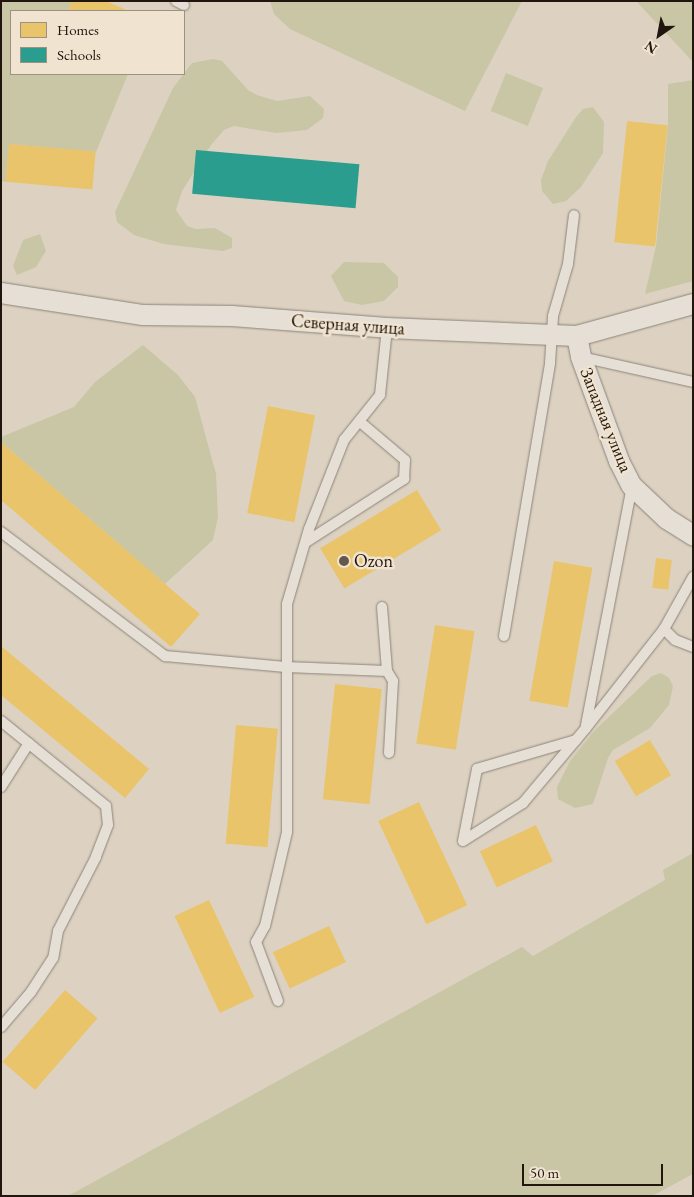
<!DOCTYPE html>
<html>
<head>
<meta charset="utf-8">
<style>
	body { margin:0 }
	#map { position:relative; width:694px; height:1197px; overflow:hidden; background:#ddd2c1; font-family:"EB Garamond",serif }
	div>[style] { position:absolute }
	.green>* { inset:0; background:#c8c6a5; transform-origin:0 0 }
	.homes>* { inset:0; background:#e9c46a; transform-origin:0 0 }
	.schools>* { inset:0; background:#2a9d8f; transform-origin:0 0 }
	.roads { filter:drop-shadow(0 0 1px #8c847a) drop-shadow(0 0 1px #8c847a) }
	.lane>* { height:10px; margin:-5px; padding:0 5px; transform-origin:5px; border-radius:5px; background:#e5dfd6 }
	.street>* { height:20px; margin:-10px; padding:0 10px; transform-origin:10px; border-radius:10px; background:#e5dfd6 }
	.dots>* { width:14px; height:14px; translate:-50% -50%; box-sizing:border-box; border:2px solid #f0e3d0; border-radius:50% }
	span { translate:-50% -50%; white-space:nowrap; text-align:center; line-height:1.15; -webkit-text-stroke:5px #f0e3d0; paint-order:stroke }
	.street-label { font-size:18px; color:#20160d }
	.poi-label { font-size:18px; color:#20160d }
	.left { translate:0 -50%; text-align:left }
	.frame { position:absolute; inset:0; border:2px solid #20160d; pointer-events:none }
	.legend { position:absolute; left:10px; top:10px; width:175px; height:65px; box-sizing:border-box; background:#f0e3d0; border:1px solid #9d9182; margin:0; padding:6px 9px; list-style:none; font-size:15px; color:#20160d }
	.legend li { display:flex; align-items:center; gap:10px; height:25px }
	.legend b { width:25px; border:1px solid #9d9182 }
	.north { position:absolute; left:634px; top:10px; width:50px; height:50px; -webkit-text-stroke:4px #f0e3d0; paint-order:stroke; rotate:213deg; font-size:14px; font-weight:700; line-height:20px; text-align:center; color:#20160d }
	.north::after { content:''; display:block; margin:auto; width:18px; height:22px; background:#20160d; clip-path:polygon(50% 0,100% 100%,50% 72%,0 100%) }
	.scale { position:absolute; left:522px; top:1164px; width:141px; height:22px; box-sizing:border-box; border:2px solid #20160d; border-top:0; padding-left:6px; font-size:15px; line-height:18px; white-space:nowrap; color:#20160d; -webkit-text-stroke:4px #f0e3d0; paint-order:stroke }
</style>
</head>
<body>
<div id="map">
	<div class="green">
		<div style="clip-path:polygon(1px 1px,72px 1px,68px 11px,11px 11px,11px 74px,128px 74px,96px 152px,9px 144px,6px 182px,1px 181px)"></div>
		<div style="clip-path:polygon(270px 1px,522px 1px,465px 111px,290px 29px,274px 14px)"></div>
		<div style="clip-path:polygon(636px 1px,693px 1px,693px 62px)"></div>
		<div style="clip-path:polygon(213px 59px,222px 61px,248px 90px,257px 95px,277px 101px,310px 96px,324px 109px,323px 118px,307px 130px,276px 133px,234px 126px,224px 130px,211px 145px,182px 191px,176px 210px,187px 226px,196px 229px,215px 228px,232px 238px,232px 248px,223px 251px,164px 244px,134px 235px,117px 222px,115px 212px,173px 88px,192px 63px)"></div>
		<div style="left:506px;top:73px;width:40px;height:41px;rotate:22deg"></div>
		<div style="clip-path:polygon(693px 80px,693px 281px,645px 294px,656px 246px,668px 126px,668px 84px)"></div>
		<div style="clip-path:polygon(593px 107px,604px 122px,603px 153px,581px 187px,566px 201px,553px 204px,542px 191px,541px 180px,548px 161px,576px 117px,583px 109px)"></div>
		<div style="clip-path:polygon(40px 234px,46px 251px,36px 267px,17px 275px,13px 266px,23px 240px)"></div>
		<div style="clip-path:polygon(344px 262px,384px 263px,398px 277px,398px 287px,384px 301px,362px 305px,344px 301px,331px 276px)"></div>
		<div style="clip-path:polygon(143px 345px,178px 375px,195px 397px,216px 474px,218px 517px,213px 540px,165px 584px,1px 442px,1px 437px,74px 407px,95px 382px)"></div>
		<div style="clip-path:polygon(661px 673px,669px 678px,673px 686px,669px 705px,650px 728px,613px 750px,608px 758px,593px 804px,575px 808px,558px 799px,557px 787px,570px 761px,595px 730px,652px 676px)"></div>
		<div style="clip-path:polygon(693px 853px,693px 1174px,652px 1196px,68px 1196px,522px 947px,533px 956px,665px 880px,663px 870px)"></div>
	</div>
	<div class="homes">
		<div style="clip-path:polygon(72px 1px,106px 1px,129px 11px,68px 11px)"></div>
		<div style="left:627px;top:121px;width:41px;height:122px;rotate:6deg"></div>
		<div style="left:9px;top:144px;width:87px;height:38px;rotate:5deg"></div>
		<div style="left:268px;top:406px;width:48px;height:109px;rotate:11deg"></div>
		<div style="clip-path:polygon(1px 442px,200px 614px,171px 647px,1px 500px)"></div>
		<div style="left:417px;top:490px;width:47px;height:113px;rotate:59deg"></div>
		<div style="left:656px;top:558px;width:16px;height:30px;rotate:7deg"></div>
		<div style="left:554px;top:561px;width:39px;height:142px;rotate:10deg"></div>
		<div style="left:435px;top:625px;width:40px;height:120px;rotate:9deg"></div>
		<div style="clip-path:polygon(1px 646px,149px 769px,125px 798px,1px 695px)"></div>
		<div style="left:335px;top:684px;width:47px;height:116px;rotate:6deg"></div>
		<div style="left:236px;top:725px;width:42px;height:119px;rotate:5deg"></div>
		<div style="left:650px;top:740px;width:41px;height:41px;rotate:59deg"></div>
		<div style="left:419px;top:802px;width:114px;height:45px;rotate:65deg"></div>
		<div style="left:536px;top:825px;width:40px;height:62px;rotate:65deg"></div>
		<div style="left:209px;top:900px;width:107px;height:38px;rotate:65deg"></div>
		<div style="left:329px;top:926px;width:40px;height:62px;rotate:65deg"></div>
		<div style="left:65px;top:990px;width:43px;height:95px;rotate:41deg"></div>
	</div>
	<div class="schools">
		<div style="left:196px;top:150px;width:164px;height:44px;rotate:5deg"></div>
	</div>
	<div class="roads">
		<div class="lane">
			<div style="left:176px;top:1px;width:9px;rotate:27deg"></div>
			<div style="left:581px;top:357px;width:115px;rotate:12.6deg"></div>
			<div style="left:1px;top:532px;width:206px;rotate:37.1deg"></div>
			<div style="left:165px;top:656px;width:121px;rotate:5.2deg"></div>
			<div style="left:286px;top:667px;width:101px;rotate:2.3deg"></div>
			<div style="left:387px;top:671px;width:12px;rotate:59deg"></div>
			<div style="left:393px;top:681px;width:72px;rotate:93.2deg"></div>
			<div style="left:306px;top:542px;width:117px;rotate:-32.7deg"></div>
			<div style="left:404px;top:479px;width:19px;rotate:-87deg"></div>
			<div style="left:405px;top:460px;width:60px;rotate:-139.7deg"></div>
			<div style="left:382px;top:607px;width:64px;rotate:85.5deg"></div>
			<div style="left:664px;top:629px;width:16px;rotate:45deg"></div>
			<div style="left:675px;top:640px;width:19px;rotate:21deg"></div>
			<div style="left:504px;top:636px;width:277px;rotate:-80.4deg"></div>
			<div style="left:550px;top:363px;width:47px;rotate:-86.3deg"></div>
			<div style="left:553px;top:316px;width:54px;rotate:-73.9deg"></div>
			<div style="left:568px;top:264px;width:49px;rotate:-83deg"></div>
			<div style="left:1px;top:721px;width:135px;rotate:39deg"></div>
			<div style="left:106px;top:806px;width:19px;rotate:84deg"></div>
			<div style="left:108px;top:825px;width:34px;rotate:111deg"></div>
			<div style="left:96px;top:857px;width:83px;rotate:117.2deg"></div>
			<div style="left:58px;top:931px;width:27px;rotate:100deg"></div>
			<div style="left:53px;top:958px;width:40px;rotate:122.9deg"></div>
			<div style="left:31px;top:992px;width:46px;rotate:130.6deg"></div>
			<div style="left:586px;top:725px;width:243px;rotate:-79.1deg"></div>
			<div style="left:576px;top:740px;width:103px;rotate:163.7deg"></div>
			<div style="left:477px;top:769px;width:73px;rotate:101deg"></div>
			<div style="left:463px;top:841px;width:71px;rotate:-32.3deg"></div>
			<div style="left:523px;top:803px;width:98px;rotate:-50deg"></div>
			<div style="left:586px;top:728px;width:126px;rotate:-51.8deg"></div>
			<div style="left:664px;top:629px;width:60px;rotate:-60.9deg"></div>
			<div style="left:1px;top:787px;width:52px;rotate:-57.5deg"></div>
			<div style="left:278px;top:1001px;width:63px;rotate:-110.4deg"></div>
			<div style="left:256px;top:942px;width:18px;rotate:-61deg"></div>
			<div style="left:265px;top:926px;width:97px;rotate:-76.8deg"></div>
			<div style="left:287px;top:832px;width:228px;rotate:-90deg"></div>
			<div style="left:287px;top:604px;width:78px;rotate:-73.7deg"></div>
			<div style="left:309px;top:529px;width:96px;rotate:-68.5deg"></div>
			<div style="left:344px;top:440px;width:58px;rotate:-51.3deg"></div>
			<div style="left:380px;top:395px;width:67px;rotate:-84deg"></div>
		</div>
		<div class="street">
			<div style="left:1px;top:293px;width:144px;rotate:8.8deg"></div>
			<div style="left:143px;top:315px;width:89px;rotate:0.6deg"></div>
			<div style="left:232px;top:316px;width:155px;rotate:4.4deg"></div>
			<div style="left:387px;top:328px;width:190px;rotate:2.4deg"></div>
			<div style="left:577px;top:336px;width:120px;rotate:-15.4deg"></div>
			<div style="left:577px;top:336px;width:21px;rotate:79deg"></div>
			<div style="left:581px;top:357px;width:111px;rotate:69.9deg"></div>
			<div style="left:619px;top:461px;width:28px;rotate:63deg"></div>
			<div style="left:632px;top:486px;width:48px;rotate:43.3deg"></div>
			<div style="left:667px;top:519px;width:31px;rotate:32deg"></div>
		</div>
	</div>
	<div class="dots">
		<div style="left:344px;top:561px;background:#62584c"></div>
	</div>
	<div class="street-label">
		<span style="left:348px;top:325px;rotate:4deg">Северная улица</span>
		<span style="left:606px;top:420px;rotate:68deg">Западная улица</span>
	</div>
	<div class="poi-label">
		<span class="left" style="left:354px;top:561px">Ozon</span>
	</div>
	<div class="frame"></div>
	<ul class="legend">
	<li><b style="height:14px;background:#e9c46a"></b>Homes</li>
	<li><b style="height:14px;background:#2a9d8f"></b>Schools</li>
	</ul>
	<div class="north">N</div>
	<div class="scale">50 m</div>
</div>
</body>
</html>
